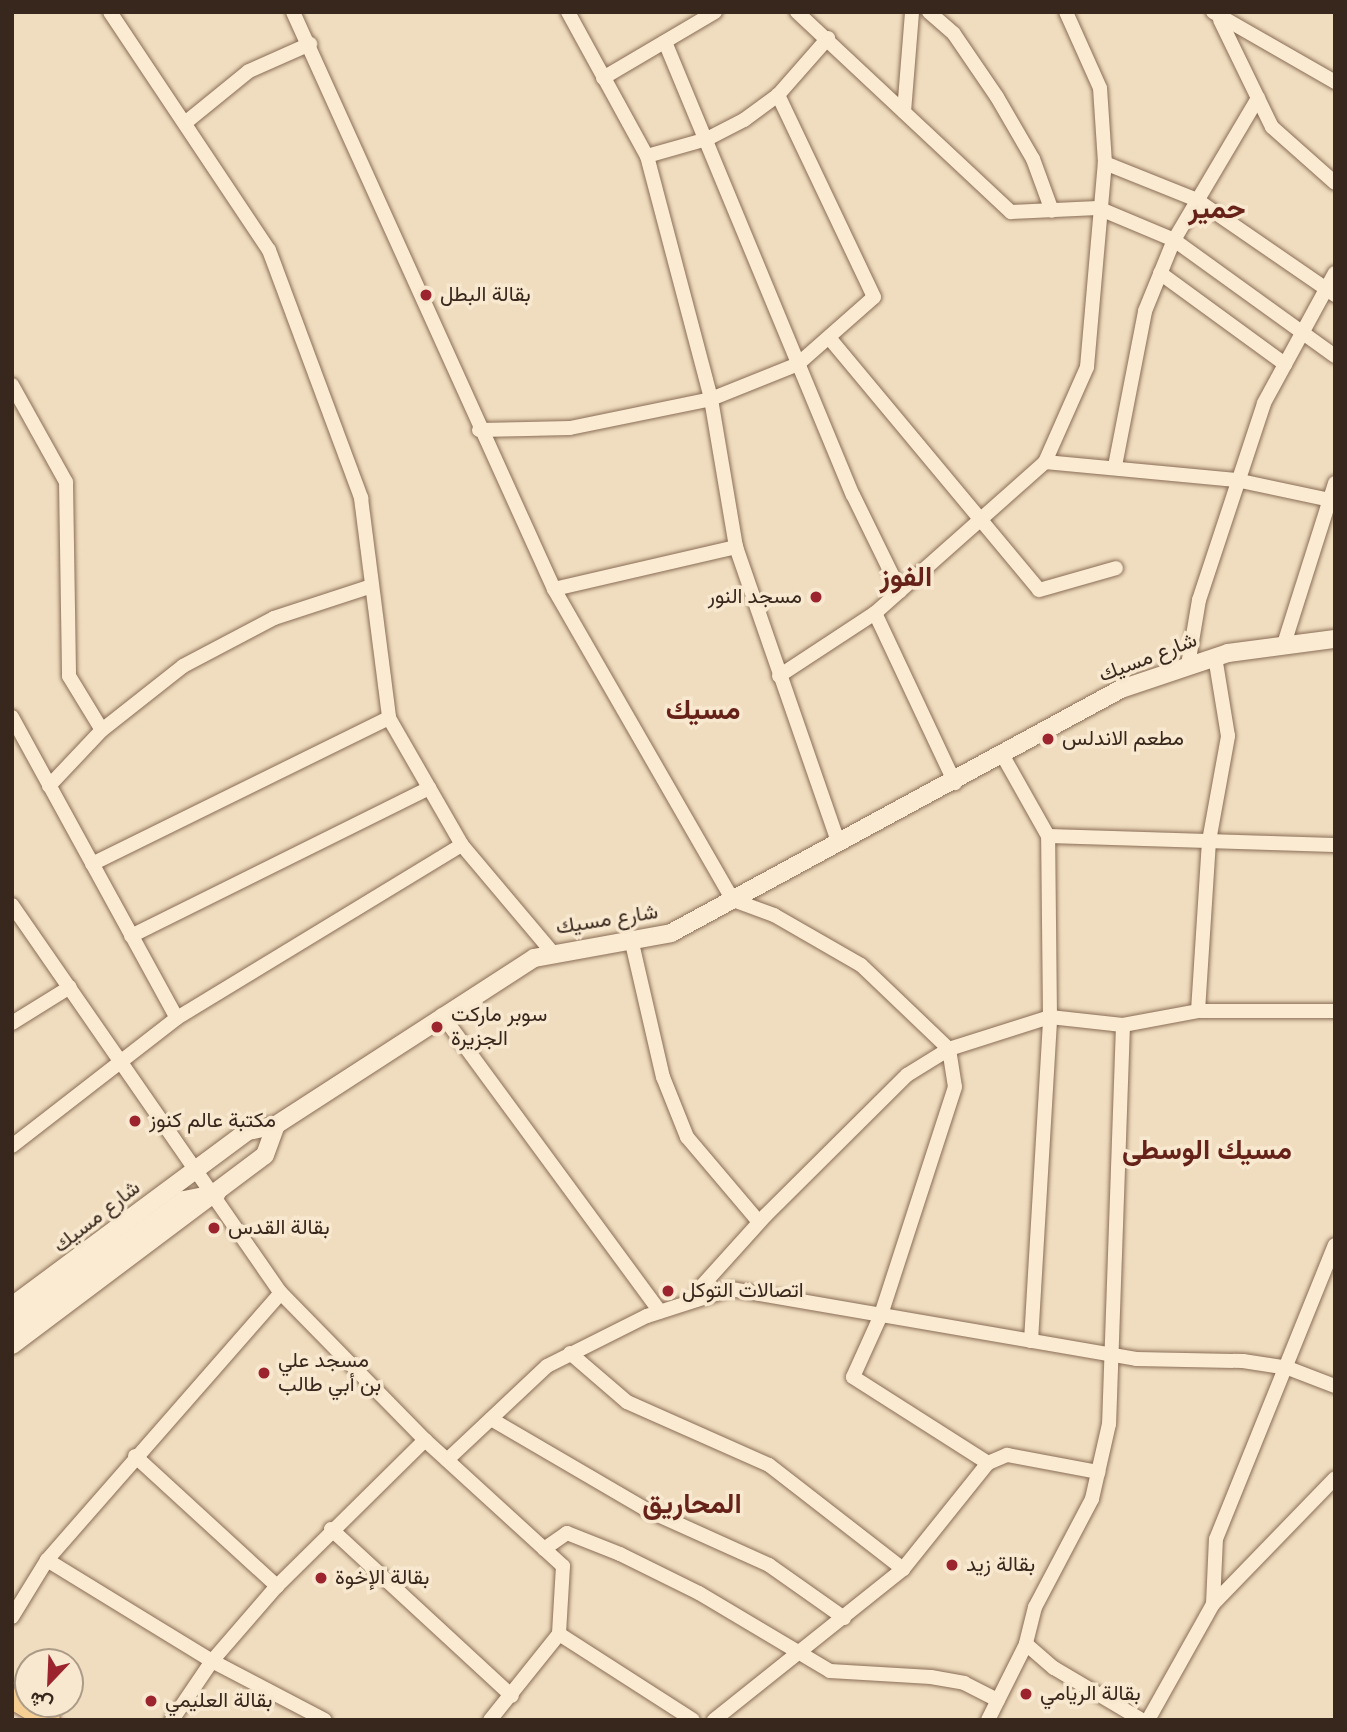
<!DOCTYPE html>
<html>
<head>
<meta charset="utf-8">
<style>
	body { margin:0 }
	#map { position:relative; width:1347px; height:1732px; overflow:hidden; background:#f0ddbf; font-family:Spectral,Vazirmatn,serif }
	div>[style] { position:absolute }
	.roads { filter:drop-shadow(0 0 2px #896d56) drop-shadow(0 0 2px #896d56) }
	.minor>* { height:14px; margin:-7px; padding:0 7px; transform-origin:7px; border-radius:7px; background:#faebd2 }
	.tertiary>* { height:18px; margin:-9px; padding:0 9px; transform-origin:9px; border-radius:9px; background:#faebd2 }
	.primary>* { height:21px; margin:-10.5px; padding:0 10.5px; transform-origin:10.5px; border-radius:10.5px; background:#f5ce94 }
	.dots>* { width:19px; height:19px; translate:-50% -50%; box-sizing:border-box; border:4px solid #f7e8cf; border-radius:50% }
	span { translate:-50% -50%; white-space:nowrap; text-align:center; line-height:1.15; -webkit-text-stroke:7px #f7e8cf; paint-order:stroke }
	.poi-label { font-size:21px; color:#38271c }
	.left { translate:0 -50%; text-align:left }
	.right { translate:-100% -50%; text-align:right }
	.street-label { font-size:21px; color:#38271c }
	.district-label { font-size:28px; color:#662219; font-weight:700 }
	.frame { position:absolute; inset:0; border:14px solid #38271c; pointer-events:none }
	.north { position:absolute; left:14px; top:1648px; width:70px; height:70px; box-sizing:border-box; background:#f7e8cf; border:2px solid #ab9b87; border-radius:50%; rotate:203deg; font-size:19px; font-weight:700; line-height:28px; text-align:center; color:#38271c }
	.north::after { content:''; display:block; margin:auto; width:24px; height:32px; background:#9b242f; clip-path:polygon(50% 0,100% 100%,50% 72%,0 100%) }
</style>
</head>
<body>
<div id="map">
	<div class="roads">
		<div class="minor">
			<div style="left:110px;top:12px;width:286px;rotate:56.3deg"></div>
			<div style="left:269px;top:250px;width:265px;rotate:69.6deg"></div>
			<div style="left:361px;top:498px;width:222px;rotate:82.7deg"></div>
			<div style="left:389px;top:718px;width:146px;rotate:60.1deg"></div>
			<div style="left:462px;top:845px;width:140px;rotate:49.9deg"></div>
			<div style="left:293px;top:12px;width:633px;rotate:65.66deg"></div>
			<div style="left:554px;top:589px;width:359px;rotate:60.1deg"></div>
			<div style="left:733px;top:900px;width:44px;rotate:20.1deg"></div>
			<div style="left:774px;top:915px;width:100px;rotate:29.9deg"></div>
			<div style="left:861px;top:965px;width:122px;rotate:43.7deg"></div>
			<div style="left:949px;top:1049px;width:38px;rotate:81deg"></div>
			<div style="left:955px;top:1087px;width:240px;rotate:108deg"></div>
			<div style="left:881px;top:1315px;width:68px;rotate:114.3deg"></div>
			<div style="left:853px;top:1377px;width:160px;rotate:32.5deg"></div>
			<div style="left:568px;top:12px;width:164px;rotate:61.3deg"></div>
			<div style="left:647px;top:156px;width:251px;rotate:75.2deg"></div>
			<div style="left:711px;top:399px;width:150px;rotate:80.4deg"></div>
			<div style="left:736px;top:547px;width:314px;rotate:70.9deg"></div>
			<div style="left:797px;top:12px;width:293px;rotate:43.1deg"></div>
			<div style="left:1011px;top:212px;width:87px;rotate:-2.6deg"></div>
			<div style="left:1098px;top:208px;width:82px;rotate:22.8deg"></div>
			<div style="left:1174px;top:240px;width:198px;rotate:35.8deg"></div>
			<div style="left:929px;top:12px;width:33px;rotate:41deg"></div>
			<div style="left:954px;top:34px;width:76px;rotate:55.7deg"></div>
			<div style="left:997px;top:97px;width:72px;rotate:59.9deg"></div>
			<div style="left:1033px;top:159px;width:55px;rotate:69.9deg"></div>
			<div style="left:1213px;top:12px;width:141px;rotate:29.8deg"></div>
			<div style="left:1220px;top:20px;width:119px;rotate:64.1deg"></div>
			<div style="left:1272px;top:127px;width:84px;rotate:41.6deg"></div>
			<div style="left:665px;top:42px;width:490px;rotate:67.5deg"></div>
			<div style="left:853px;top:495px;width:107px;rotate:63.9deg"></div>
			<div style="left:603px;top:78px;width:130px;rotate:-30.5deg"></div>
			<div style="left:904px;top:112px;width:100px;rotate:-85.4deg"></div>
			<div style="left:185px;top:123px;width:82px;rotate:-39.1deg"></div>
			<div style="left:249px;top:71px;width:67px;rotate:-23.9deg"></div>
			<div style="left:647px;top:156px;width:62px;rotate:-15.8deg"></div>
			<div style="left:707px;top:139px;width:42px;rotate:-27.2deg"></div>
			<div style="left:744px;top:120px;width:42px;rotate:-36.3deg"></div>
			<div style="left:778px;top:95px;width:76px;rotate:-48.7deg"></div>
			<div style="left:1105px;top:163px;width:99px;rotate:21.9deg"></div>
			<div style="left:1197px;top:200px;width:168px;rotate:34.5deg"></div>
			<div style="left:1160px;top:273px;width:155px;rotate:36.1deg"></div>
			<div style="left:831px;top:340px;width:325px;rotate:50.2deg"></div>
			<div style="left:1039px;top:590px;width:80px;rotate:-15.9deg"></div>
			<div style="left:12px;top:385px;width:111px;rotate:60.9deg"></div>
			<div style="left:66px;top:482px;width:194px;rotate:89.1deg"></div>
			<div style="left:69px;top:676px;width:63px;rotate:58.6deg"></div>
			<div style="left:479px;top:430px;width:91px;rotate:-1.3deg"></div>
			<div style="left:570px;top:428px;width:144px;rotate:-11.6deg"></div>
			<div style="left:711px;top:399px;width:94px;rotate:-21.9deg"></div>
			<div style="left:798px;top:364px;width:101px;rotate:-41.4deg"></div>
			<div style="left:874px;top:297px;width:224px;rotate:-115.4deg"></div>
			<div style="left:1045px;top:462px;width:104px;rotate:-66.1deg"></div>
			<div style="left:1087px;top:367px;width:205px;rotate:-85deg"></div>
			<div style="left:1105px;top:163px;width:75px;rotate:-93.8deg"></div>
			<div style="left:1100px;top:88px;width:83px;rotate:-114.1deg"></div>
			<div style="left:1115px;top:466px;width:158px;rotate:-79deg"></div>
			<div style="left:1145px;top:311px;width:77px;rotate:-67.8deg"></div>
			<div style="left:1174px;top:240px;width:165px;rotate:-59.4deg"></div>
			<div style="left:554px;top:589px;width:187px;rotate:-13deg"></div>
			<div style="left:875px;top:613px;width:188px;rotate:64.8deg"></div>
			<div style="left:1284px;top:644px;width:169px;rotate:-72.4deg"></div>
			<div style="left:1188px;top:665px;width:66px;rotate:-80.4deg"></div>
			<div style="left:1199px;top:600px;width:207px;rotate:-71.7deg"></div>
			<div style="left:1264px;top:403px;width:148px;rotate:-61.4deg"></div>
			<div style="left:779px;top:676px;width:115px;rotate:-33.3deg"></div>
			<div style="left:875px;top:613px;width:227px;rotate:-41.6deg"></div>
			<div style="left:1045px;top:462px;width:192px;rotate:5.4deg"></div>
			<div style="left:1236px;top:480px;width:101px;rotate:12deg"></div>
			<div style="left:12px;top:717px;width:343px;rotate:61.3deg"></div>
			<div style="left:1003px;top:756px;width:92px;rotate:60.6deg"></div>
			<div style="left:1048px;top:836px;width:287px;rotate:1.8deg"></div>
			<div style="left:49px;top:786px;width:77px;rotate:-46.6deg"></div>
			<div style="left:102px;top:730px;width:103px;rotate:-38.3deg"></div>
			<div style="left:183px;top:666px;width:103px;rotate:-27.8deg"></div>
			<div style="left:274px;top:618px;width:103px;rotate:-18.1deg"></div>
			<div style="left:92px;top:864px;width:331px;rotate:-26.2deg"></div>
			<div style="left:12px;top:905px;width:472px;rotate:55.3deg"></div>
			<div style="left:281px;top:1293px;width:206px;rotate:45.6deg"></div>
			<div style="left:425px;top:1440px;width:187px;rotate:42.4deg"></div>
			<div style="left:563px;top:1566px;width:68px;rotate:93.4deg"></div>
			<div style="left:559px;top:1634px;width:110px;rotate:128.7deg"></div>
			<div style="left:131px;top:936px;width:333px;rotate:-26.4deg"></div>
			<div style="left:632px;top:943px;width:138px;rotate:77deg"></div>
			<div style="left:663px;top:1077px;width:65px;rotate:68.2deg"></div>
			<div style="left:687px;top:1137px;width:111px;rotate:49.7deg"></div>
			<div style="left:1198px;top:1011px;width:170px;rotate:-86.3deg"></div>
			<div style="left:1209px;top:841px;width:107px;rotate:-79.7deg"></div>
			<div style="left:1228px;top:736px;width:80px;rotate:-99.3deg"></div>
			<div style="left:442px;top:1015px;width:368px;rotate:53.7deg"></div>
			<div style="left:12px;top:1023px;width:68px;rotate:-31.8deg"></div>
			<div style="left:1123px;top:1025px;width:399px;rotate:92deg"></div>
			<div style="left:1109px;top:1424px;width:77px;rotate:102.8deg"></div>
			<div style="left:1092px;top:1499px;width:122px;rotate:117.8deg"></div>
			<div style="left:1035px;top:1607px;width:38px;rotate:104deg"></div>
			<div style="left:1026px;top:1644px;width:37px;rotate:41deg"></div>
			<div style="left:1054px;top:1668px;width:102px;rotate:30.6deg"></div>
			<div style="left:12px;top:1146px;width:209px;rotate:-37.8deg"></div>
			<div style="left:177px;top:1018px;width:333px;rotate:-31.3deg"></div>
			<div style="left:696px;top:1300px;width:13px;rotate:-72deg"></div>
			<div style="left:700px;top:1288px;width:98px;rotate:-47.9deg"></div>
			<div style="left:766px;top:1215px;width:199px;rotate:-44.8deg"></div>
			<div style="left:907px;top:1075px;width:49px;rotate:-31.8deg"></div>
			<div style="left:949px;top:1049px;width:106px;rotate:-17.6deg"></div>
			<div style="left:1050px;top:1017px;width:73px;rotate:6.3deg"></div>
			<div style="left:1123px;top:1025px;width:76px;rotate:-10.6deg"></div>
			<div style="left:1198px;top:1011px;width:137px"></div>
			<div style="left:1031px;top:1341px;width:325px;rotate:-86.6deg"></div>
			<div style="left:1050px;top:1017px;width:181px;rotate:-90.6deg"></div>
			<div style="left:570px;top:1353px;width:75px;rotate:40.7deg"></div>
			<div style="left:627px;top:1402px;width:155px;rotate:23.9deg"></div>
			<div style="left:769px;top:1465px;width:170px;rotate:37.8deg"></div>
			<div style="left:491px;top:1419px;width:178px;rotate:30.3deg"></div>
			<div style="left:645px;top:1509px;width:136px;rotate:24.3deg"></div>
			<div style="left:769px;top:1565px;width:92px;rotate:35.2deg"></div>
			<div style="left:135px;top:1456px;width:193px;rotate:42.5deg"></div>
			<div style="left:447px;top:1460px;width:137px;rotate:-43.2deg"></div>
			<div style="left:547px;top:1366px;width:112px;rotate:-26.6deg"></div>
			<div style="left:647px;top:1316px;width:88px;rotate:-17.8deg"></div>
			<div style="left:731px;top:1289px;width:411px;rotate:9.8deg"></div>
			<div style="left:1136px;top:1359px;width:107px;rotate:1.1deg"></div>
			<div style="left:1243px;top:1361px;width:46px;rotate:8.8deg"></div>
			<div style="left:1288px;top:1368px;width:50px;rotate:21deg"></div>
			<div style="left:331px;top:1529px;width:246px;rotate:42.7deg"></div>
			<div style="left:544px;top:1549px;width:28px;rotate:-35deg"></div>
			<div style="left:567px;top:1533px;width:57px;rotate:21.6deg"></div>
			<div style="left:620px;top:1554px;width:88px;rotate:26.3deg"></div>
			<div style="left:699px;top:1593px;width:152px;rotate:30.8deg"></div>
			<div style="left:830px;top:1671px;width:101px;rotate:3.4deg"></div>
			<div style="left:931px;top:1677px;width:34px;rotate:10deg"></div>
			<div style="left:964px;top:1683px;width:38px;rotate:27deg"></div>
			<div style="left:47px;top:1560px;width:193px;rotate:31.5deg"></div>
			<div style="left:212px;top:1661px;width:127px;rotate:27.6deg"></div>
			<div style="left:1213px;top:1604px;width:65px;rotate:-87.4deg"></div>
			<div style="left:1216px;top:1539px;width:317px;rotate:-68deg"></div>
			<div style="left:12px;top:1617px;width:67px;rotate:-58.4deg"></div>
			<div style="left:47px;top:1560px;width:355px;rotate:-48.8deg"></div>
			<div style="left:559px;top:1634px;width:159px;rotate:32.7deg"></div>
			<div style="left:172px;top:1720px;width:71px;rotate:-55.9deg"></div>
			<div style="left:212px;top:1661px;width:99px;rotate:-49.1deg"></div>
			<div style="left:277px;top:1586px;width:208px;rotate:-44.6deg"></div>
			<div style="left:714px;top:1720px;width:242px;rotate:-38.6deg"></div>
			<div style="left:903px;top:1569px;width:136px;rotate:-51.3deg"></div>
			<div style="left:988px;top:1463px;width:21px;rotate:-23deg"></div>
			<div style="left:1007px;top:1455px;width:93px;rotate:10.6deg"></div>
			<div style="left:988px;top:1720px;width:85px;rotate:-63.4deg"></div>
			<div style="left:1148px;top:1720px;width:133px;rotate:-60.7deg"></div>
			<div style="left:1213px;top:1604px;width:175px;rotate:-45.9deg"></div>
		</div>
		<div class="tertiary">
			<div style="left:12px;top:1306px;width:294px;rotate:-36.6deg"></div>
			<div style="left:248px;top:1131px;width:29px;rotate:-12deg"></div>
			<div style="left:276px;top:1125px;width:307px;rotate:-32.9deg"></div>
			<div style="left:534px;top:958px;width:139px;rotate:-10.3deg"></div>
			<div style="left:671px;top:933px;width:512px;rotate:-28.47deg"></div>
			<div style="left:1121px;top:689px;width:113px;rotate:-18.6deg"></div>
			<div style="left:1228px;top:653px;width:108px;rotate:-7.5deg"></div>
			<div style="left:12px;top:1327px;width:214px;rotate:-36.4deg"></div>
			<div style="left:184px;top:1200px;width:33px;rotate:-11deg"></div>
			<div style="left:12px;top:1345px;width:316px;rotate:-36.9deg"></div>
			<div style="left:265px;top:1155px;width:32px;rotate:-70deg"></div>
		</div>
		<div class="primary">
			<div style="left:12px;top:1698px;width:43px;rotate:30.7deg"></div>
		</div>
	</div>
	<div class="dots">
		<div style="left:426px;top:295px;background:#9b242f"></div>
		<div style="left:816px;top:597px;background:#9b242f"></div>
		<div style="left:1048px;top:739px;background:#9b242f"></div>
		<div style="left:437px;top:1027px;background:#9b242f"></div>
		<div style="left:135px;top:1121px;background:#9b242f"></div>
		<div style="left:214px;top:1228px;background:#9b242f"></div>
		<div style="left:668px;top:1291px;background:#9b242f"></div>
		<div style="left:264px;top:1373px;background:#9b242f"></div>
		<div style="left:952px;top:1565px;background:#9b242f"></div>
		<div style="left:321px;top:1578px;background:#9b242f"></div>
		<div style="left:1026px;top:1694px;background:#9b242f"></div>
		<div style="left:151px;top:1701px;background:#9b242f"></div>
	</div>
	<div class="poi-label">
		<span class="left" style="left:440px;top:295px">بقالة البطل</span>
		<span class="right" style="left:802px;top:597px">مسجد النور</span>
		<span class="left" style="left:1062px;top:739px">مطعم الاندلس</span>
		<span class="left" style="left:451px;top:1027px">سوبر ماركت<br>الجزيرة</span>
		<span class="left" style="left:149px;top:1121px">مكتبة عالم كنوز</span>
		<span class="left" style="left:228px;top:1228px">بقالة القدس</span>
		<span class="left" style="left:682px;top:1291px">اتصالات التوكل</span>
		<span class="left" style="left:278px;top:1373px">مسجد علي<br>بن أبي طالب</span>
		<span class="left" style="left:966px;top:1565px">بقالة زيد</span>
		<span class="left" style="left:335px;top:1578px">بقالة الإخوة</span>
		<span class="left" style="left:1040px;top:1694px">بقالة الريامي</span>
		<span class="left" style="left:165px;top:1701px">بقالة العليمي</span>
	</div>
	<div class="street-label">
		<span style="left:1148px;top:658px;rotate:-21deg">شارع مسيك</span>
		<span style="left:607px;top:920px;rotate:-9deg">شارع مسيك</span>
		<span style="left:97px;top:1217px;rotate:-38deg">شارع مسيك</span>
	</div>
	<div class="district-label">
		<span style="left:1217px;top:210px">حمير</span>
		<span style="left:906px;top:578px">الفوز</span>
		<span style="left:703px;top:711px">مسيك</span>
		<span style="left:1207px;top:1151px">مسيك الوسطى</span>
		<span style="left:692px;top:1505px">المحاريق</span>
	</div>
	<div class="frame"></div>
	<div class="north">ش</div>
</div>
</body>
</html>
